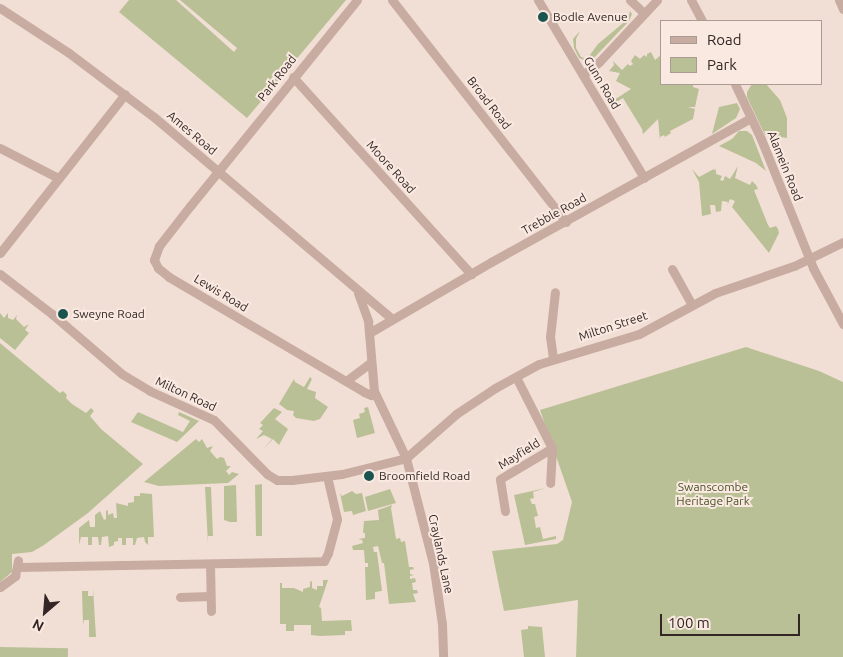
<!DOCTYPE html>
<html>
<head>
<meta charset="utf-8">
<style>
	body { margin:0 }
	#map { position:relative; width:843px; height:657px; overflow:hidden; background:#f1dfd5; font-family:Ubuntu,sans-serif }
	div>[style] { position:absolute }
	.green>* { inset:0; background:#bac095; transform-origin:0 0 }
	.minor>* { height:9px; margin:-4.5px; padding:0 4.5px; transform-origin:4.5px; border-radius:4.5px; background:#c9aca1 }
	.dots>* { width:14px; height:14px; translate:-50% -50%; box-sizing:border-box; border:2px solid #f9e9e1; border-radius:50% }
	span { translate:-50% -50%; white-space:nowrap; text-align:center; line-height:1.15; -webkit-text-stroke:4px #f9e9e1; paint-order:stroke }
	.poi-label { font-size:12px; color:#332624 }
	.left { translate:0 -50%; text-align:left }
	.street-label { font-size:12px; color:#332624 }
	.park-label { font-size:12px; color:#4a5227 }
	.legend { position:absolute; left:660px; top:20px; width:162px; height:65px; box-sizing:border-box; background:#f9e9e1; border:1px solid #aa9b95; margin:0; padding:6px 9px; list-style:none; font-size:15px; color:#332624 }
	.legend li { display:flex; align-items:center; gap:10px; height:25px }
	.legend b { width:25px; border:1px solid #aa9b95 }
	.north { position:absolute; left:20px; top:587px; width:50px; height:50px; -webkit-text-stroke:4px #f9e9e1; paint-order:stroke; rotate:207deg; font-size:14px; font-weight:700; line-height:20px; text-align:center; color:#332624 }
	.north::after { content:''; display:block; margin:auto; width:18px; height:22px; background:#332624; clip-path:polygon(50% 0,100% 100%,50% 72%,0 100%) }
	.scale { position:absolute; left:660px; top:614px; width:140px; height:22px; box-sizing:border-box; border:2px solid #332624; border-top:0; padding-left:6px; font-size:15px; line-height:18px; white-space:nowrap; color:#332624; -webkit-text-stroke:4px #f9e9e1; paint-order:stroke }
</style>
</head>
<body>
<div id="map">
	<div class="green">
		<div style="clip-path:polygon(129px 0,176px 0,234px 52px,237px 48px,180px 0,346px 0,247px 118px,119px 12px)"></div>
		<div style="clip-path:polygon(630px 11px,632px 14px,629px 21px,593px 59px,587px 61px,579px 58px,574px 48px,573px 39px,580px 31px,576px 39px,576px 48px,581px 57px,587px 59px,598px 44px,628px 19px)"></div>
		<div style="clip-path:polygon(662px 50px,662px 84px,690px 84px,693px 85px,693px 87px,699px 89px,695px 107px,688px 107px,695px 109px,693px 119px,670px 131px,671px 133px,665px 137px,664px 135px,660px 137px,660px 141px,658px 119px,643px 134px,642px 129px,623px 98px,613px 104px,611px 102px,631px 89px,616px 81px,620px 73px,609px 71px,614px 65px,613px 61px,622px 70px,628px 64px,630px 66px,633px 64px,631px 61px,635px 55px,640px 59px,644px 55px,647px 57px,647px 54px,651px 52px,655px 60px,661px 55px,660px 51px)"></div>
		<div style="clip-path:polygon(752px 84px,766px 84px,780px 100px,787px 118px,787px 138px,765px 135px,747px 97px,747px 92px)"></div>
		<div style="clip-path:polygon(737px 103px,740px 109px,736px 118px,712px 134px,719px 107px)"></div>
		<div style="clip-path:polygon(739px 131px,747px 131px,752px 135px,766px 171px,756px 163px,719px 146px,732px 139px)"></div>
		<div style="clip-path:polygon(738px 166px,735px 178px,750px 185px,752px 181px,756px 185px,758px 189px,754px 190px,768px 225px,770px 228px,776px 226px,778px 229px,779px 233px,769px 253px,732px 207px,735px 201px,730px 199px,727px 206px,728px 202px,722px 201px,721px 211px,716px 212px,715px 205px,710px 205px,711px 214px,702px 216px,699px 182px,692px 169px,699px 177px,714px 169px,715px 171px,716px 168px,716px 174px,722px 176px,720px 180px,723px 181px,725px 176px,730px 179px)"></div>
		<div style="clip-path:polygon(0 313px,4px 318px,8px 313px,8px 318px,13px 320px,17px 315px,16px 319px,24px 327px,29px 324px,25px 330px,29px 333px,15px 350px,0 338px)"></div>
		<div style="clip-path:polygon(0 343px,60px 393px,63px 391px,67px 395px,66px 398px,72px 404px,86px 413px,91px 408px,94px 411px,90px 416px,101px 429px,143px 464px,88px 513px,44px 545px,32px 552px,12px 554px,12px 572px,0 582px)"></div>
		<div style="clip-path:polygon(746px 347px,819px 371px,843px 382px,843px 657px,576px 657px,578px 600px,504px 611px,492px 551px,557px 544px,563px 540px,572px 502px,540px 410px)"></div>
		<div style="clip-path:polygon(310px 377px,312px 379px,307px 389px,316px 392px,315px 398px,328px 407px,320px 419px,314px 421px,296px 418px,293px 415px,294px 411px,287px 410px,279px 404px,294px 379px,295px 382px,304px 387px)"></div>
		<div style="clip-path:polygon(368px 407px,375px 433px,357px 438px,353px 420px,360px 418px,359px 414px,365px 412px,364px 408px)"></div>
		<div style="clip-path:polygon(274px 408px,282px 412px,275px 419px,288px 429px,279px 445px,273px 439px,263px 449px,272px 439px,264px 435px,256px 439px,263px 431px,259px 429px,263px 425px,260px 423px)"></div>
		<div style="clip-path:polygon(138px 412px,183px 432px,190px 421px,178px 415px,179px 412px,199px 421px,177px 442px,131px 422px)"></div>
		<div style="clip-path:polygon(196px 439px,199px 442px,202px 439px,207px 448px,213px 446px,210px 451px,217px 459px,220px 457px,224px 458px,227px 466px,231px 466px,226px 471px,229px 475px,232px 472px,239px 474px,228px 483px,159px 486px,144px 482px)"></div>
		<div style="clip-path:polygon(262px 484px,262px 536px,256px 536px,255px 485px)"></div>
		<div style="clip-path:polygon(236px 485px,237px 522px,230px 522px,224px 520px,224px 486px)"></div>
		<div style="clip-path:polygon(205px 487px,211px 487px,213px 536px,208px 536px,208px 544px)"></div>
		<div style="clip-path:polygon(546px 488px,533px 492px,534px 498px,530px 499px,532px 504px,535px 504px,538px 516px,534px 517px,535px 522px,536px 528px,540px 527px,543px 539px,556px 536px,556px 539px,525px 545px,514px 495px)"></div>
		<div style="clip-path:polygon(390px 489px,396px 503px,368px 511px,365px 497px)"></div>
		<div style="clip-path:polygon(352px 491px,356px 494px,362px 493px,366px 511px,353px 515px,352px 511px,344px 512px,340px 493px,342px 496px)"></div>
		<div style="clip-path:polygon(140px 493px,152px 494px,154px 537px,148px 537px,148px 545px,145px 542px,144px 537px,137px 538px,135px 545px,133px 545px,133px 538px,126px 538px,126px 545px,122px 545px,122px 538px,118px 538px,118px 541px,114px 542px,114px 545px,109px 547px,108px 536px,102px 537px,101px 545px,99px 545px,98px 537px,92px 537px,92px 545px,88px 545px,88px 537px,81px 537px,79px 545px,79px 528px,89px 520px,90px 527px,95px 527px,95px 515px,100px 511px,104px 520px,106px 519px,106px 510px,108px 511px,108px 515px,113px 513px,114px 518px,117px 518px,116px 503px,128px 506px,128px 503px,134px 502px,134px 496px,140px 496px)"></div>
		<div style="clip-path:polygon(392px 505px,391px 508px,396px 539px,400px 538px,401px 542px,405px 541px,409px 567px,413px 567px,414px 569px,410px 570px,410px 574px,414px 575px,410px 576px,410px 579px,415px 578px,416px 582px,412px 583px,413px 590px,417px 590px,418px 593px,413px 594px,416px 602px,389px 604px,384px 563px,382px 563px,378px 546px,373px 547px,374px 552px,377px 552px,382px 591px,375px 592px,375px 599px,366px 600px,365px 567px,368px 567px,368px 563px,365px 563px,364px 550px,353px 550px,352px 546px,363px 543px,362px 540px,358px 539px,365px 538px,365px 533px,363px 533px,364px 521px,379px 520px,378px 510px)"></div>
		<div style="clip-path:polygon(323px 580px,328px 580px,319px 607px,321px 608px,322px 621px,351px 620px,352px 631px,345px 631px,345px 635px,320px 636px,311px 635px,311px 625px,294px 625px,294px 631px,286px 631px,286px 624px,280px 624px,280px 583px,282px 583px,282px 588px,294px 588px,303px 592px,303px 589px,310px 587px,310px 582px,312px 581px,312px 588px,317px 590px,317px 586px,323px 586px)"></div>
		<div style="clip-path:polygon(93px 588px,96px 637px,89px 637px,89px 620px,84px 620px,83px 625px,82px 591px,88px 591px,88px 596px,93px 596px)"></div>
		<div style="clip-path:polygon(528px 626px,542px 627px,545px 657px,524px 657px,521px 630px,528px 629px)"></div>
		<div style="left:0;top:647px;width:68px;height:10px;rotate:1deg"></div>
	</div>
	<div class="minor">
		<div style="left:357px;top:0;width:265px;rotate:129deg"></div>
		<div style="left:190px;top:206px;width:51px;rotate:127.8deg"></div>
		<div style="left:159px;top:246px;width:15px;rotate:110deg"></div>
		<div style="left:154px;top:260px;width:9px;rotate:63deg"></div>
		<div style="left:158px;top:268px;width:14px;rotate:39deg"></div>
		<div style="left:169px;top:277px;width:226px;rotate:30.5deg"></div>
		<div style="left:364px;top:392px;width:8px;rotate:23deg"></div>
		<div style="left:371px;top:395px;width:4px"></div>
		<div style="left:392px;top:0;width:282px;rotate:51.9deg"></div>
		<div style="left:538px;top:0;width:207px;rotate:59.2deg"></div>
		<div style="left:630px;top:0;width:19px;rotate:43deg"></div>
		<div style="left:691px;top:0;width:24px;rotate:62deg"></div>
		<div style="left:839px;top:0;width:10px;rotate:66deg"></div>
		<div style="left:0;top:8px;width:82px;rotate:33.1deg"></div>
		<div style="left:69px;top:53px;width:106px;rotate:37deg"></div>
		<div style="left:154px;top:117px;width:312px;rotate:40.3deg"></div>
		<div style="left:583px;top:75px;width:21px;rotate:-39deg"></div>
		<div style="left:599px;top:62px;width:85px;rotate:-46.9deg"></div>
		<div style="left:293px;top:77px;width:266px;rotate:47.9deg"></div>
		<div style="left:735px;top:84px;width:61px;rotate:64.7deg"></div>
		<div style="left:761px;top:139px;width:139px;rotate:68deg"></div>
		<div style="left:813px;top:268px;width:64px;rotate:61.8deg"></div>
		<div style="left:0;top:148px;width:65px;rotate:27.3deg"></div>
		<div style="left:0;top:253px;width:202px;rotate:-51.8deg"></div>
		<div style="left:672px;top:269px;width:41px;rotate:60.9deg"></div>
		<div style="left:0;top:274px;width:66px;rotate:37.6deg"></div>
		<div style="left:52px;top:314px;width:92px;rotate:40.6deg"></div>
		<div style="left:122px;top:374px;width:33px;rotate:31deg"></div>
		<div style="left:150px;top:391px;width:70px;rotate:24.4deg"></div>
		<div style="left:214px;top:420px;width:76px;rotate:45.5deg"></div>
		<div style="left:267px;top:474px;width:12px;rotate:31deg"></div>
		<div style="left:277px;top:480px;width:15px"></div>
		<div style="left:292px;top:480px;width:50px;rotate:-6.8deg"></div>
		<div style="left:342px;top:474px;width:66px;rotate:-14deg"></div>
		<div style="left:406px;top:458px;width:67px;rotate:-41.3deg"></div>
		<div style="left:456px;top:414px;width:47px;rotate:-33.7deg"></div>
		<div style="left:495px;top:388px;width:50px;rotate:-28.6deg"></div>
		<div style="left:539px;top:364px;width:104px;rotate:-16.7deg"></div>
		<div style="left:639px;top:334px;width:86px;rotate:-28.3deg"></div>
		<div style="left:715px;top:293px;width:83px;rotate:-18.9deg"></div>
		<div style="left:794px;top:266px;width:55px;rotate:-26.1deg"></div>
		<div style="left:358px;top:293px;width:30px;rotate:70deg"></div>
		<div style="left:368px;top:321px;width:70px;rotate:85.1deg"></div>
		<div style="left:374px;top:391px;width:74px;rotate:64.5deg"></div>
		<div style="left:406px;top:458px;width:108px;rotate:75.6deg"></div>
		<div style="left:433px;top:563px;width:62px;rotate:81.6deg"></div>
		<div style="left:442px;top:624px;width:33px;rotate:88deg"></div>
		<div style="left:369px;top:333px;width:141px;rotate:-30.2deg"></div>
		<div style="left:491px;top:262px;width:297px;rotate:-29deg"></div>
		<div style="left:553px;top:358px;width:21px;rotate:-98deg"></div>
		<div style="left:550px;top:337px;width:45px;rotate:-83.7deg"></div>
		<div style="left:516px;top:377px;width:80px;rotate:63.1deg"></div>
		<div style="left:552px;top:448px;width:35px;rotate:93deg"></div>
		<div style="left:346px;top:381px;width:31px;rotate:-37deg"></div>
		<div style="left:505px;top:511px;width:32px;rotate:-99deg"></div>
		<div style="left:500px;top:479px;width:61px;rotate:-30.8deg"></div>
		<div style="left:210px;top:564px;width:47px;rotate:88.8deg"></div>
		<div style="left:18px;top:567px;width:306px;rotate:-1.1deg"></div>
		<div style="left:324px;top:561px;width:9px;rotate:-63deg"></div>
		<div style="left:328px;top:553px;width:35px;rotate:-75deg"></div>
		<div style="left:337px;top:519px;width:44px;rotate:-103.1deg"></div>
		<div style="left:0;top:587px;width:19px;rotate:-36deg"></div>
		<div style="left:15px;top:576px;width:16px;rotate:-79deg"></div>
		<div style="left:180px;top:597px;width:30px;rotate:-2deg"></div>
	</div>
	<div class="dots">
		<div style="left:543px;top:17px;background:#19554e"></div>
		<div style="left:63px;top:314px;background:#19554e"></div>
		<div style="left:369px;top:476px;background:#19554e"></div>
	</div>
	<div class="poi-label">
		<span class="left" style="left:553px;top:17px">Bodle Avenue</span>
		<span class="left" style="left:73px;top:314px">Sweyne Road</span>
		<span class="left" style="left:379px;top:476px">Broomfield Road</span>
	</div>
	<div class="street-label">
		<span style="left:277px;top:78px;rotate:-52deg">Park Road</span>
		<span style="left:602px;top:83px;rotate:59deg">Gunn Road</span>
		<span style="left:489px;top:103px;rotate:52deg">Broad Road</span>
		<span style="left:192px;top:133px;rotate:40deg">Ames Road</span>
		<span style="left:785px;top:166px;rotate:68deg">Alamein Road</span>
		<span style="left:391px;top:167px;rotate:48deg">Moore Road</span>
		<span style="left:554px;top:214px;rotate:-29deg">Trebble Road</span>
		<span style="left:221px;top:293px;rotate:31deg">Lewis Road</span>
		<span style="left:613px;top:326px;rotate:-18deg">Milton Street</span>
		<span style="left:186px;top:394px;rotate:25deg">Milton Road</span>
		<span style="left:519px;top:454px;rotate:-32deg">Mayfield</span>
		<span style="left:441px;top:554px;rotate:78deg">Craylands Lane</span>
	</div>
	<div class="park-label">
		<span style="left:713px;top:494px">Swanscombe<br>Heritage Park</span>
	</div>
	<ul class="legend">
	<li><b style="height:6px;background:#c9aca1"></b>Road</li>
	<li><b style="height:14px;background:#bac095"></b>Park</li>
	</ul>
	<div class="north">N</div>
	<div class="scale">100 m</div>
</div>
</body>
</html>
